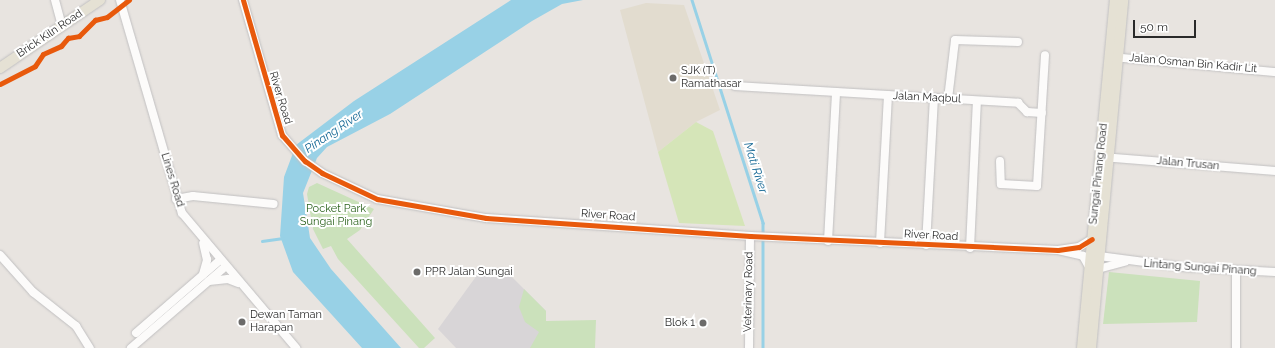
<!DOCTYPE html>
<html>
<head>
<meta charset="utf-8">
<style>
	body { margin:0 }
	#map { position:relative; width:1275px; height:348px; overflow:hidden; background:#e8e4e0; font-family:Raleway,sans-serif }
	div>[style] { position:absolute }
	.industrial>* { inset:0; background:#d8d5d7 }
	.education>* { inset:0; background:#e2dccf }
	.green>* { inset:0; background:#cbe1bb }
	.pitch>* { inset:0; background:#d5e5b8 }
	.water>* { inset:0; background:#98d1e6 }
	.stream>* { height:2.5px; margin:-1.25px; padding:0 1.25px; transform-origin:1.25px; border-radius:1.25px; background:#98d1e6 }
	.roads { filter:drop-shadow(0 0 1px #c1c0c1) drop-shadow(0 0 1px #c1c0c1) }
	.minor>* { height:8px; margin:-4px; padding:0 4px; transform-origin:4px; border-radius:4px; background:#fcfbfa }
	.major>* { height:10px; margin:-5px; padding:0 5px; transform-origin:5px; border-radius:5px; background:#e5e1d4 }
	.cycleway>* { height:5px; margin:-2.5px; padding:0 2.5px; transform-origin:2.5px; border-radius:2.5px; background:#e8590c }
	.dots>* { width:11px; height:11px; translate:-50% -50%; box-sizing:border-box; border:2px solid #fff; border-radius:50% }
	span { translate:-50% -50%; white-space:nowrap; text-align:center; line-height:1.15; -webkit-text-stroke:4px #fff; paint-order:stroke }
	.street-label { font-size:11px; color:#2a2a2a }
	.poi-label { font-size:11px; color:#2a2a2a }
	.left { translate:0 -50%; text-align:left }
	.right { translate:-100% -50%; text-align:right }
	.park-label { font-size:11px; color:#2c631e }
	.water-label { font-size:12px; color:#146794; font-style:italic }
	.scale { position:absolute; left:1133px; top:20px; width:63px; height:18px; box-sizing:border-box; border:2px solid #2a2a2a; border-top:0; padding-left:5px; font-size:12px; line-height:14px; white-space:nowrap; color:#2a2a2a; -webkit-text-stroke:3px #fff; paint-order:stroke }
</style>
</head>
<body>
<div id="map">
	<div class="industrial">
		<div style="clip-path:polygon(480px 271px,510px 275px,546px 311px,546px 321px,534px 348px,456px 348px,438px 329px)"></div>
	</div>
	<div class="education">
		<div style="clip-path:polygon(646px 3px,684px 5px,720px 110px,696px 122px,658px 152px,620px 10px)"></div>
	</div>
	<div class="green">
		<div style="clip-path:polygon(317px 183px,374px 209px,360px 230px,347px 239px,435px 338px,424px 348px,419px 348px,338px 259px,331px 246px,323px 249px,313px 229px,307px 194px,309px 187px)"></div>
		<div style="clip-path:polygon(1109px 272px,1200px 281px,1197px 322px,1103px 324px)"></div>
		<div style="clip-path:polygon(524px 289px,546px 311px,546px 321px,596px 320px,595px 348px,530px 348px,539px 332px,525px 322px,519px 307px)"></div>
	</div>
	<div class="pitch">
		<div style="clip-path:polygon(696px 122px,713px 131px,745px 226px,679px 223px,658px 152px)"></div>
	</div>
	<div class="water">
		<div style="clip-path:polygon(511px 0,583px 0,562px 4px,532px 21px,390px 114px,327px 147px,317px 158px,303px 193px,310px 238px,331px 269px,401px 348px,362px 348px,293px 272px,280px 236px,284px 177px,296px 145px,354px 101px)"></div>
	</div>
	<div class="stream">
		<div style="left:692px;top:0;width:234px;rotate:72.3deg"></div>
		<div style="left:763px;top:223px;width:125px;rotate:90deg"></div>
		<div style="left:262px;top:241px;width:21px;rotate:-8deg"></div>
	</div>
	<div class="roads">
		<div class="minor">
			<div style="left:55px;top:0;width:27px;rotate:75deg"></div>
			<div style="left:120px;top:0;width:222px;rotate:73.8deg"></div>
			<div style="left:182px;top:213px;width:177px;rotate:49.8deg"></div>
			<div style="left:243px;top:0;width:141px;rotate:73.9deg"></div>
			<div style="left:282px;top:135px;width:35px;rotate:49deg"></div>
			<div style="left:305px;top:161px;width:21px;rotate:35deg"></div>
			<div style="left:322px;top:173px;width:61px;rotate:25.3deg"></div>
			<div style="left:377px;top:199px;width:111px;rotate:9.9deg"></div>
			<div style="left:486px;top:218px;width:265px;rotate:3.9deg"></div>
			<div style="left:750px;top:236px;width:308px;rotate:2.6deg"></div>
			<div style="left:1058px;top:250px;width:21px;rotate:-8deg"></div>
			<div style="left:1079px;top:247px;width:15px;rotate:-32deg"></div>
			<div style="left:1112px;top:57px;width:164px;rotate:5.3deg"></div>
			<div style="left:735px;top:86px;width:284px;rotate:3.4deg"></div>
			<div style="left:1018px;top:103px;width:13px;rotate:45deg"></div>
			<div style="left:1027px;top:112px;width:15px;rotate:4deg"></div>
			<div style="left:948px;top:99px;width:59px;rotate:-83.2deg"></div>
			<div style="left:955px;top:40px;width:63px;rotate:1.8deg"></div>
			<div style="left:1102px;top:157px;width:174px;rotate:4.6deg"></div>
			<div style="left:1000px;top:161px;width:23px;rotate:88deg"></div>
			<div style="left:1001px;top:184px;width:36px;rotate:3deg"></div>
			<div style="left:1037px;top:186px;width:131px;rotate:-86.5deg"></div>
			<div style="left:176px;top:199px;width:17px;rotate:-10deg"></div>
			<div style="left:193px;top:196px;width:81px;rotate:5.6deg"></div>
			<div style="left:828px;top:241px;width:149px;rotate:-86.9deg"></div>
			<div style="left:880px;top:243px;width:148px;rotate:-86.9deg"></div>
			<div style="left:926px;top:245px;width:147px;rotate:-86.9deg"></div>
			<div style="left:970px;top:248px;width:147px;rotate:-87.3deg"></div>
			<div style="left:1058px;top:250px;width:26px;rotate:13deg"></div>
			<div style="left:1083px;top:256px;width:13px;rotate:61deg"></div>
			<div style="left:0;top:255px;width:50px;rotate:48.3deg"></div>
			<div style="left:33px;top:292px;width:55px;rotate:38.3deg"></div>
			<div style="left:76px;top:326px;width:26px;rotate:58deg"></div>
			<div style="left:1099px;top:256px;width:84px;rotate:7.5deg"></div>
			<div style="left:1182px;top:267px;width:93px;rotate:3.1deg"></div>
			<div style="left:1098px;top:269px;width:28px;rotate:-15deg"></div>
			<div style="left:1236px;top:271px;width:77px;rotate:90deg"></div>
			<div style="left:203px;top:274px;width:15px;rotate:-74deg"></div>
			<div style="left:207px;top:260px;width:17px;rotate:-103deg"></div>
			<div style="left:209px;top:281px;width:19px;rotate:-6deg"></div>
			<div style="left:228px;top:279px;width:11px;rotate:22deg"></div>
			<div style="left:136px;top:333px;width:111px;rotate:-41deg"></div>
			<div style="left:131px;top:348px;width:124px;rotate:-40.8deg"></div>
			<div style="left:749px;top:348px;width:112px;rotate:-89.5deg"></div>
		</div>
		<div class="major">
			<div style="left:0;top:68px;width:121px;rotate:-34.2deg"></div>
			<div style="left:1082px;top:348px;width:350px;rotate:-84.6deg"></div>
			<div style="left:1091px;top:348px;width:349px;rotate:-84.7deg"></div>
		</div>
	</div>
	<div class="cycleway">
		<div style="left:243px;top:0;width:141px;rotate:73.9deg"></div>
		<div style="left:282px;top:135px;width:35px;rotate:49deg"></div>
		<div style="left:305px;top:161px;width:21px;rotate:35deg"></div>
		<div style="left:322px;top:173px;width:61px;rotate:25.3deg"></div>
		<div style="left:377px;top:199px;width:111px;rotate:9.9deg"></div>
		<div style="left:486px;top:218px;width:265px;rotate:3.9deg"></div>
		<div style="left:750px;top:236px;width:308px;rotate:2.6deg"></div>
		<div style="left:1058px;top:250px;width:21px;rotate:-8deg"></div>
		<div style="left:1079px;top:247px;width:15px;rotate:-32deg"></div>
		<div style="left:0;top:84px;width:39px;rotate:-27deg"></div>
		<div style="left:35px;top:66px;width:14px;rotate:-56deg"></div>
		<div style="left:43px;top:54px;width:20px;rotate:-24deg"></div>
		<div style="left:61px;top:46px;width:11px;rotate:-49deg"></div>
		<div style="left:68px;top:38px;width:11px;rotate:-10deg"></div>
		<div style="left:79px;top:36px;width:23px;rotate:-45deg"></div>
		<div style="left:95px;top:20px;width:12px;rotate:-14deg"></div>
		<div style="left:107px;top:17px;width:28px;rotate:-38deg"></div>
	</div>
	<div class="dots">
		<div style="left:673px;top:78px;background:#6c6b6a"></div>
		<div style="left:417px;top:272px;background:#6c6b6a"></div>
		<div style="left:242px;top:322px;background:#6c6b6a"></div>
		<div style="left:703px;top:323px;background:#6c6b6a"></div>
	</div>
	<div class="street-label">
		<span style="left:50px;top:34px;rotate:-34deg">Brick Kiln Road</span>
		<span style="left:1193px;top:64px;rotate:5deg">Jalan Osman Bin Kadir Lit</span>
		<span style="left:280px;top:98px;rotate:73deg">River Road</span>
		<span style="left:927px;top:98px;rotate:3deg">Jalan Maqbul</span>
		<span style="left:1188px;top:164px;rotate:5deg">Jalan Trusan</span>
		<span style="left:1099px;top:174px;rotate:-84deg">Sungai Pinang Road</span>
		<span style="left:172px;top:180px;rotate:73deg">Lines Road</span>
		<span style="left:608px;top:216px;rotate:4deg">River Road</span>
		<span style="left:931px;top:236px;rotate:3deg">River Road</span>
		<span style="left:1200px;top:268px;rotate:4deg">Lintang Sungai Pinang</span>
		<span style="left:749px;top:292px;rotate:-89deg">Veterinary Road</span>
	</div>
	<div class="poi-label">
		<span class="left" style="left:681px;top:78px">SJK (T)<br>Ramathasar</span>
		<span class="left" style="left:425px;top:272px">PPR Jalan Sungai</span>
		<span class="left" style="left:250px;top:322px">Dewan Taman<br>Harapan</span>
		<span class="right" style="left:695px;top:323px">Blok 1</span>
	</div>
	<div class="park-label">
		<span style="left:336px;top:216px">Pocket Park<br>Sungai Pinang</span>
	</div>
	<div class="water-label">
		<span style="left:334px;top:132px;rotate:-34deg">Pinang River</span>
		<span style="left:755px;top:168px;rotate:72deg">Mati River</span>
	</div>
	<div class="scale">50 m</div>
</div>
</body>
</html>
